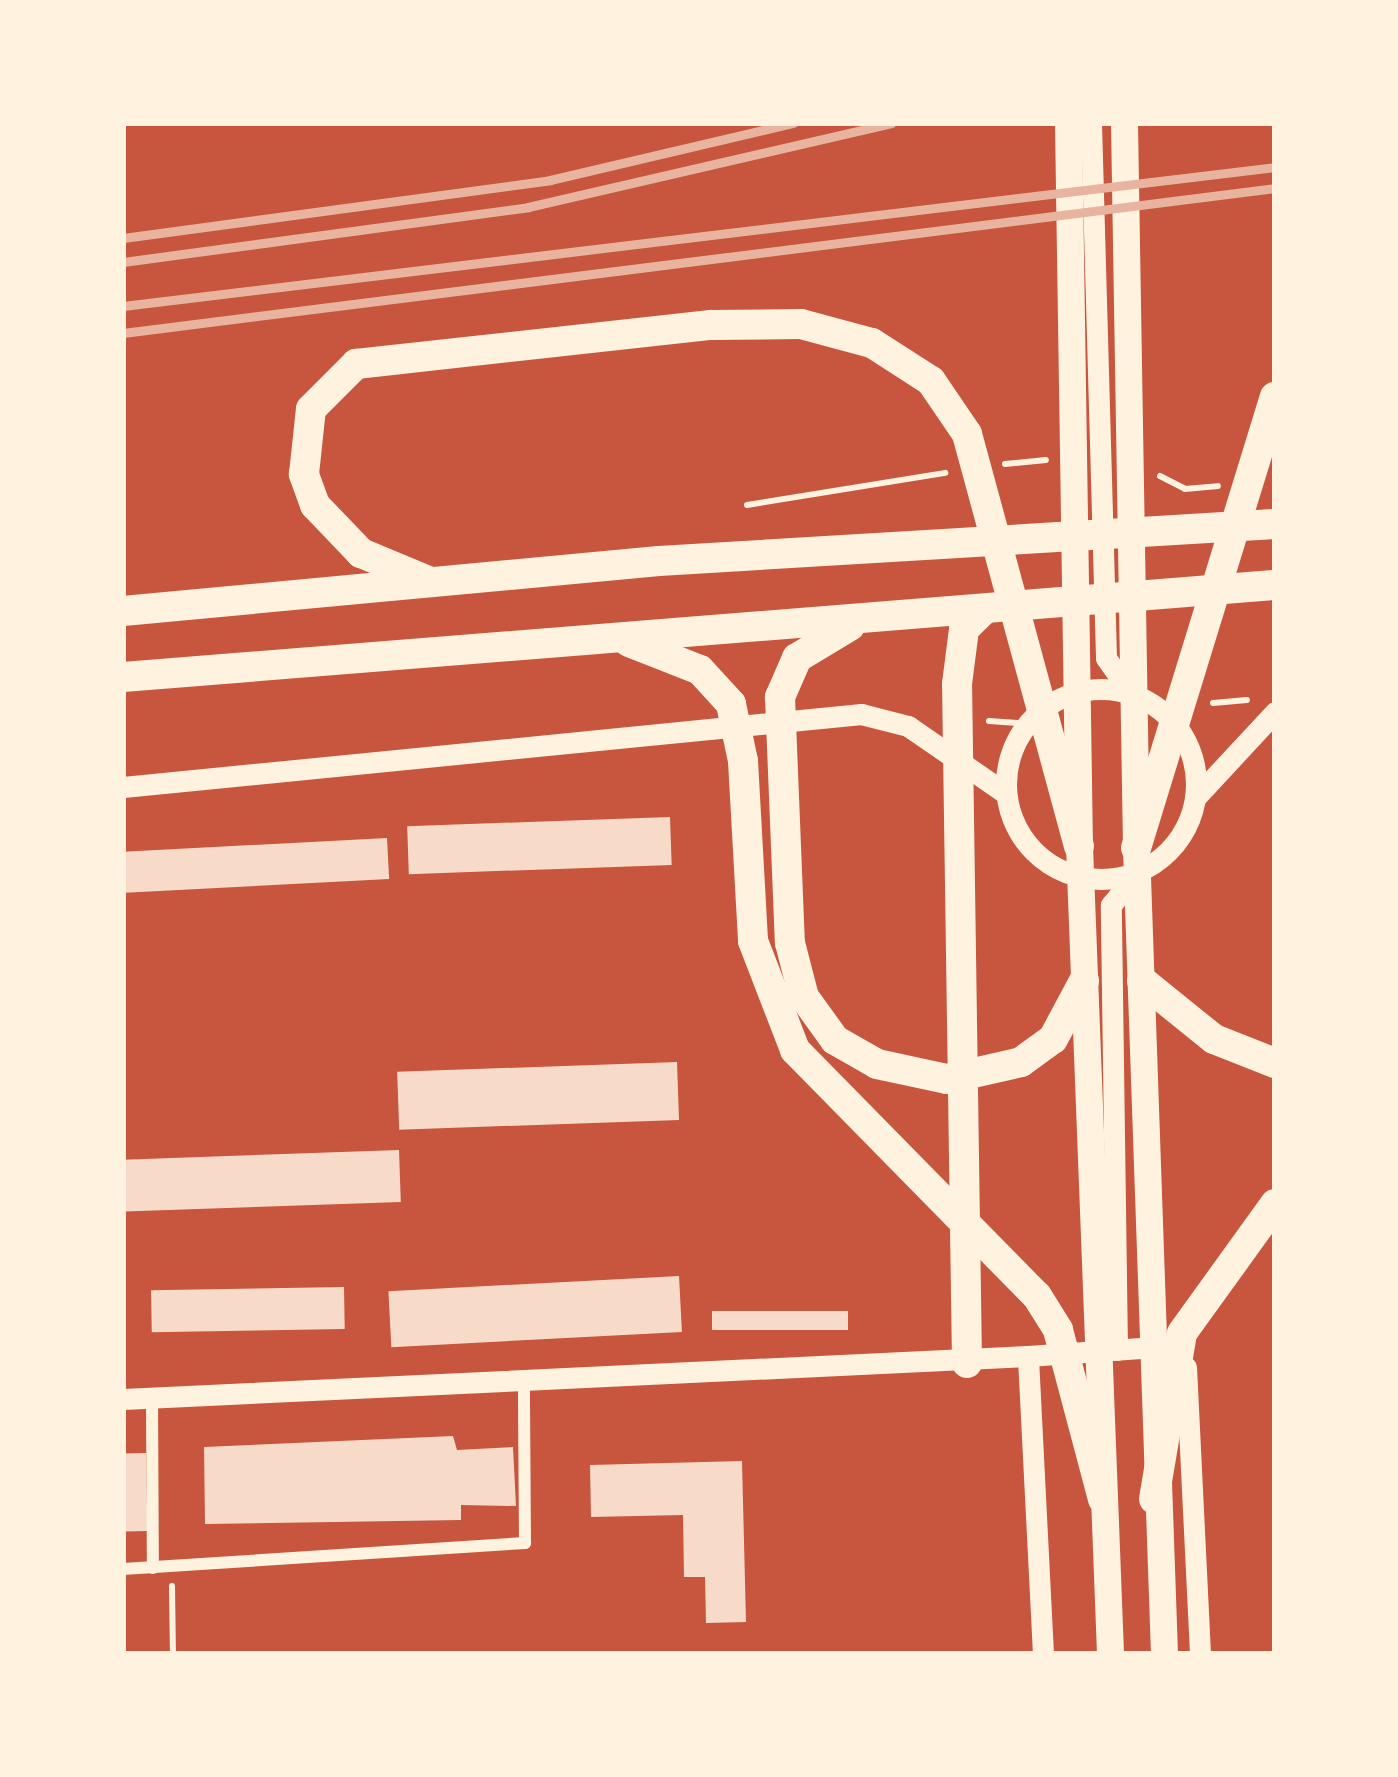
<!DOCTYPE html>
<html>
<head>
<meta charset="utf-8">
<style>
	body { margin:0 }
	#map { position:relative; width:1398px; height:1777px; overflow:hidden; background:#c8553d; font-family:"Asap Condensed",sans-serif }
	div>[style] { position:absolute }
	.building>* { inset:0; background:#f7dbc8; transform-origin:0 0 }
	.path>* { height:6px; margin:-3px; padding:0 3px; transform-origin:3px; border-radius:3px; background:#fff3e0 }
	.minor>* { height:12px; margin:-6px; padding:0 6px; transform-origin:6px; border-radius:6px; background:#fff3e0 }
	.tertiary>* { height:21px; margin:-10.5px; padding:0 10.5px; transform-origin:10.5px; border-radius:10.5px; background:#fff3e0 }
	.tertiary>.ring { margin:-10.5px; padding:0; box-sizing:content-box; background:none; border:21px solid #fff3e0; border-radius:50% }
	.primary>* { height:27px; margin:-13.5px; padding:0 13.5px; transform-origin:13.5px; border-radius:13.5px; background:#fff3e0 }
	.trunk>* { height:30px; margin:-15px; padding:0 15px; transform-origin:15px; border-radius:15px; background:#fff3e0 }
	.rail>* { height:9px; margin:-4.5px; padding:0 4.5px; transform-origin:4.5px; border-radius:4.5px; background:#e9b49f }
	span { translate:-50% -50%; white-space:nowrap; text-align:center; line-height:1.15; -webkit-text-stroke:12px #fff3e0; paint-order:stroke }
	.frame { position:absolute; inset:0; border:126px solid #fff3e0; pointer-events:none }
</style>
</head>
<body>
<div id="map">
	<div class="building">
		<div style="left:670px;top:817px;width:48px;height:263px;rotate:88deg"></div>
		<div style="left:387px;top:838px;width:41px;height:264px;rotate:87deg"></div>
		<div style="left:677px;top:1062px;width:58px;height:280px;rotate:88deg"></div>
		<div style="left:399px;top:1150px;width:52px;height:276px;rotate:88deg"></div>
		<div style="left:679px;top:1276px;width:56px;height:291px;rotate:87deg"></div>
		<div style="left:344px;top:1287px;width:42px;height:193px;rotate:89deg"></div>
		<div style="left:848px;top:1311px;width:19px;height:136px;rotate:90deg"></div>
		<div style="clip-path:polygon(453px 1436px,457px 1450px,513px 1447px,516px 1506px,461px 1505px,461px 1520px,205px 1524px,204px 1447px)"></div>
		<div style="left:146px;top:1453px;width:78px;height:23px;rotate:89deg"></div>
		<div style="clip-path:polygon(742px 1461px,746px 1622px,706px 1623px,705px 1577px,684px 1577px,683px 1515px,591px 1517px,590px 1465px)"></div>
	</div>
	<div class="path">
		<div style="left:1005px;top:464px;width:41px;rotate:-5.6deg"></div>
		<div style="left:1160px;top:476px;width:28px;rotate:27deg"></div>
		<div style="left:1185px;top:489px;width:33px;rotate:-5deg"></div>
		<div style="left:747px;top:505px;width:201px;rotate:-9.2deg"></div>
		<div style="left:1213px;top:703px;width:34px;rotate:-5deg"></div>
		<div style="left:989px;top:721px;width:29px;rotate:4deg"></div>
		<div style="left:172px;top:1586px;width:68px;rotate:89.2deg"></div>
	</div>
	<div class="minor">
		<div style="left:152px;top:1398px;width:170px;rotate:89.7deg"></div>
		<div style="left:123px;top:1569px;width:403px;rotate:-3.7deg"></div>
		<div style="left:525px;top:1543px;width:161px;rotate:-90.4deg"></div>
	</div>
	<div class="tertiary">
		<div style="left:1091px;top:123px;width:535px;rotate:88.39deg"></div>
		<div style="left:1106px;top:658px;width:45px;rotate:54.9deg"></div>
		<div class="ring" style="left:1006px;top:689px;width:169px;height:169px"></div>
		<div style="left:123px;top:787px;width:742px;rotate:-5.65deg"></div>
		<div style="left:861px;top:714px;width:49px;rotate:14.3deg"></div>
		<div style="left:908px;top:726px;width:118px;rotate:34.6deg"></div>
		<div style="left:1195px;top:798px;width:117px;rotate:-47.1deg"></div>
		<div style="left:1117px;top:1350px;width:445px;rotate:-90.8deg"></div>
		<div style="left:1111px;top:905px;width:44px;rotate:-50.5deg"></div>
		<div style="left:1186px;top:1367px;width:287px;rotate:87.2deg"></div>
		<div style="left:123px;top:1399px;width:906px;rotate:-2.72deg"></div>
		<div style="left:1043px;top:1654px;width:298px;rotate:-92.9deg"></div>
		<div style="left:1028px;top:1356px;width:141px;rotate:-4.1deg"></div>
	</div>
	<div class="primary">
		<div style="left:1068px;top:123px;width:723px;rotate:89.13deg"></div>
		<div style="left:1079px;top:846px;width:809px;rotate:87.8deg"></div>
		<div style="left:1124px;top:123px;width:725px;rotate:89.05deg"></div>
		<div style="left:1136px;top:848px;width:806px;rotate:88.01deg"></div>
	</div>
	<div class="trunk">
		<div style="left:431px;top:582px;width:76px;rotate:-157.5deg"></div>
		<div style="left:361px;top:553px;width:66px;rotate:-133.8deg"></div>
		<div style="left:315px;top:505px;width:33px;rotate:-110deg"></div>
		<div style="left:304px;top:474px;width:65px;rotate:-83.9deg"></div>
		<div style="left:311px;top:409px;width:64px;rotate:-45deg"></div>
		<div style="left:356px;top:364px;width:357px;rotate:-6.3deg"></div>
		<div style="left:711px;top:325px;width:90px;rotate:-0.6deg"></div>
		<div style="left:801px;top:324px;width:73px;rotate:15deg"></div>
		<div style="left:872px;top:343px;width:70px;rotate:32.8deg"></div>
		<div style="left:931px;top:381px;width:64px;rotate:55.8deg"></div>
		<div style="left:967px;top:434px;width:427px;rotate:74.8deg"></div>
		<div style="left:123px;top:611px;width:538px;rotate:-5.33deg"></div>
		<div style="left:659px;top:561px;width:617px;rotate:-3.44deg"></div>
		<div style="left:850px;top:626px;width:62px;rotate:148.9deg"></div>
		<div style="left:797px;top:658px;width:43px;rotate:113.6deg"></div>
		<div style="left:780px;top:697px;width:246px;rotate:87.7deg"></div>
		<div style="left:790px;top:943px;width:56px;rotate:75.5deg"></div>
		<div style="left:804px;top:997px;width:53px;rotate:54.2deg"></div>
		<div style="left:835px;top:1040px;width:48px;rotate:29.7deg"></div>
		<div style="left:877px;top:1064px;width:72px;rotate:12.1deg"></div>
		<div style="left:947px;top:1079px;width:76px;rotate:-12.9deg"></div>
		<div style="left:1021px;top:1062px;width:39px;rotate:-36deg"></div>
		<div style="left:1053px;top:1039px;width:66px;rotate:-61.9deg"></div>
		<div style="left:629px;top:642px;width:76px;rotate:21.5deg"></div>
		<div style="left:700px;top:670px;width:46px;rotate:47.6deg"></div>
		<div style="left:731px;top:704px;width:58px;rotate:78.1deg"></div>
		<div style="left:743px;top:761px;width:180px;rotate:86.8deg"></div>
		<div style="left:753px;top:941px;width:117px;rotate:68.9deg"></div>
		<div style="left:795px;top:1050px;width:345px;rotate:45.5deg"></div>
		<div style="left:1037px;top:1296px;width:40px;rotate:58deg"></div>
		<div style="left:1058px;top:1330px;width:175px;rotate:75.1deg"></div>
		<div style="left:123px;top:677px;width:1156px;rotate:-4.57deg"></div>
		<div style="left:1136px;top:848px;width:472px;rotate:-72.9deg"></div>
		<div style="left:1142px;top:981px;width:92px;rotate:38.9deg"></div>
		<div style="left:1214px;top:1039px;width:66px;rotate:21.5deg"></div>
		<div style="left:967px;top:1363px;width:679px;rotate:-90.84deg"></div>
		<div style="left:957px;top:684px;width:55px;rotate:-82.7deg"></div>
		<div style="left:964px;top:629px;width:28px;rotate:-44deg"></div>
		<div style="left:1154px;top:1499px;width:168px;rotate:-80.4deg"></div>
		<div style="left:1182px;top:1333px;width:159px;rotate:-54.2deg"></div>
	</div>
	<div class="rail">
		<div style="left:123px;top:238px;width:431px;rotate:-7.7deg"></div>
		<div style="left:550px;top:180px;width:250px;rotate:-13.2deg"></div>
		<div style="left:123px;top:262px;width:409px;rotate:-7.7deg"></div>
		<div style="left:528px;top:207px;width:373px;rotate:-13deg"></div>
		<div style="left:123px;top:306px;width:1160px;rotate:-6.88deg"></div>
		<div style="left:123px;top:333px;width:1161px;rotate:-7.17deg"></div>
	</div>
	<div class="frame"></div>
</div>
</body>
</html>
